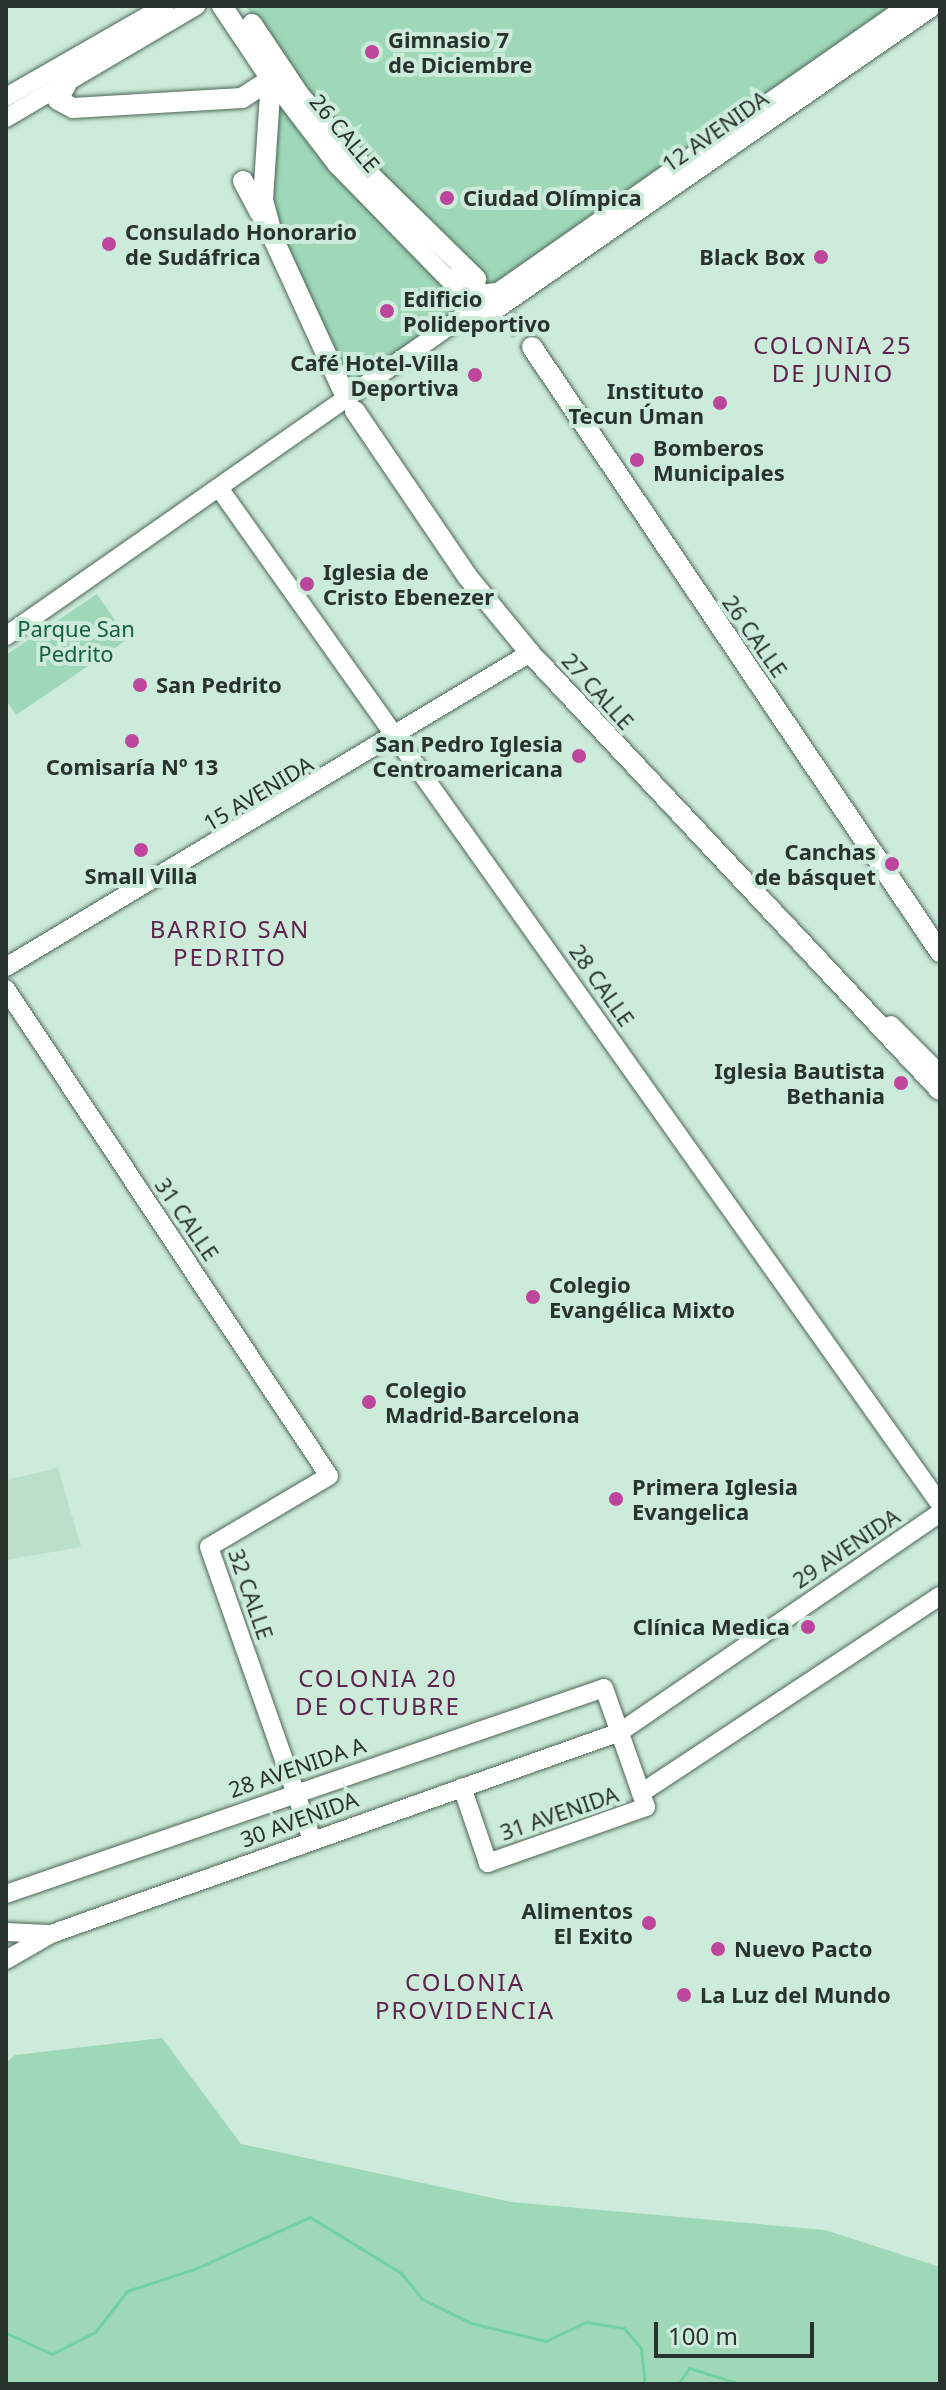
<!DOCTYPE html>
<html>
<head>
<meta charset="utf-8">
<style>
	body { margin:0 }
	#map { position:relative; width:946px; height:2390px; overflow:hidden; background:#cdebda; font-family:"Noto Sans",sans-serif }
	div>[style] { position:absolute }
	.built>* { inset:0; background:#bbdfcb }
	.green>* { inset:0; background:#9fd8b9 }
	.stream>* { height:3px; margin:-1.5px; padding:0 1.5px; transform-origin:1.5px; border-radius:1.5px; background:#70d2a2 }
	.primary-tunnel>* { height:20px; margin-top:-10px; transform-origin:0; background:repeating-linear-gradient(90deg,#acc6b7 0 20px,transparent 0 30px) }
	.roads { filter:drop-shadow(0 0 2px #4c6657) drop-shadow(0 0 2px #4c6657) }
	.secondary>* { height:18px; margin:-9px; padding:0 9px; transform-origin:9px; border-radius:9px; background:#fff }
	.primary>* { height:20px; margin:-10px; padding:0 10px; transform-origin:10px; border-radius:10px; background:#fff }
	.dots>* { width:22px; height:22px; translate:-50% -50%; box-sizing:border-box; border:4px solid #cdebda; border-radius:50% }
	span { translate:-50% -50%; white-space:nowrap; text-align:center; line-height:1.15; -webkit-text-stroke:8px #cdebda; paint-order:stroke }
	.poi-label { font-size:22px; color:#28332d; font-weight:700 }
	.left { translate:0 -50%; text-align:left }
	.right { translate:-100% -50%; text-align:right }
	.street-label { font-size:22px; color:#28332d }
	.park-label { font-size:22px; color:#156041 }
	.neighbourhood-label { font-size:24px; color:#5e244d; letter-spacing:2px }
	.frame { position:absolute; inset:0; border:8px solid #28332d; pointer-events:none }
	.scale { position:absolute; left:654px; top:2322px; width:160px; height:36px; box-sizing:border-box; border:4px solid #28332d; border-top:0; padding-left:10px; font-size:24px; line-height:28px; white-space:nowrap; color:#28332d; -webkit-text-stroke:6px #cdebda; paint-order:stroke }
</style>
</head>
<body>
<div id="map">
	<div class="built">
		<div style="clip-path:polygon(58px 1468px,81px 1547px,6px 1560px,6px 1480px)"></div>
	</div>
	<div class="green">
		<div style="clip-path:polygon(246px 6px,895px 6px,348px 391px,270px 211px,264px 32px)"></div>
		<div style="clip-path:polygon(97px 594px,128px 639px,16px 715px,6px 700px,6px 655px)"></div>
		<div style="clip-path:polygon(162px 2038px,241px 2144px,511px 2202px,825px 2230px,940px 2267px,940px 2384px,6px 2384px,6px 2063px,15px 2055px)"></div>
	</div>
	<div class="stream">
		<div style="left:6px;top:2333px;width:51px;rotate:24.5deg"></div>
		<div style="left:52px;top:2354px;width:48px;rotate:-27.1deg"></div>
		<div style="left:95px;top:2332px;width:52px;rotate:-52deg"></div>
		<div style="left:127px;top:2291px;width:74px;rotate:-18.2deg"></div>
		<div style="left:197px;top:2268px;width:124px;rotate:-24.3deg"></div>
		<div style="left:310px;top:2217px;width:107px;rotate:31.6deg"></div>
		<div style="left:401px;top:2273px;width:33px;rotate:51deg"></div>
		<div style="left:422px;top:2299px;width:55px;rotate:26.1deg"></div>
		<div style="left:471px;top:2323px;width:77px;rotate:13.5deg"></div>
		<div style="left:546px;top:2341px;width:44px;rotate:-25.4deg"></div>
		<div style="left:586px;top:2322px;width:38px;rotate:9deg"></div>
		<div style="left:624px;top:2328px;width:26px;rotate:50deg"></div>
		<div style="left:641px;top:2348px;width:36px;rotate:84deg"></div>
		<div style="left:678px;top:2384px;width:19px;rotate:-55deg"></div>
		<div style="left:689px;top:2368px;width:53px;rotate:17.4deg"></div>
	</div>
	<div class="primary-tunnel">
		<div style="left:490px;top:293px;width:68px;rotate:52.1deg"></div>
	</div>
	<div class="roads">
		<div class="secondary">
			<div style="left:271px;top:79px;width:108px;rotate:52.5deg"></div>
			<div style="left:337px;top:165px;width:180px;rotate:45.7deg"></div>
			<div style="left:6px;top:97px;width:183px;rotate:-29.8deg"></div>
			<div style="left:6px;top:118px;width:221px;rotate:-30.5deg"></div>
			<div style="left:481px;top:320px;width:551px;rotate:-34.73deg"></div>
			<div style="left:224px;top:495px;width:1237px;rotate:54.64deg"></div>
			<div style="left:6px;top:636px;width:1099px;rotate:-34.96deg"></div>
			<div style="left:6px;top:967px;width:611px;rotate:-30.93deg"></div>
			<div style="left:6px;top:989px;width:584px;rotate:56.45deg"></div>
			<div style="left:329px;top:1476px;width:139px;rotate:149.4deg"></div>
			<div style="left:209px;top:1547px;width:310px;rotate:70.6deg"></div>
			<div style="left:891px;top:1025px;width:69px;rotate:45deg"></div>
			<div style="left:641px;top:1793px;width:358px;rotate:-33.4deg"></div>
			<div style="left:6px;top:1894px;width:632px;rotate:-19.01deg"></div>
			<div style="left:604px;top:1688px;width:126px;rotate:70.6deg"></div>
			<div style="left:646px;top:1807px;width:168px;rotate:160.5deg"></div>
			<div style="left:488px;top:1863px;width:80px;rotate:-108.9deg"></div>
			<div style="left:6px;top:1932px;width:42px;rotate:2.7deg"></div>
			<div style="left:6px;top:1960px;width:52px;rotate:-30deg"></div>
			<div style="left:51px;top:1934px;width:604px;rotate:-19.55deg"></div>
			<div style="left:620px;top:1732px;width:388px;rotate:-34.4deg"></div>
		</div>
		<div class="primary">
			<div style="left:222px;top:6px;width:88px;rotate:56.1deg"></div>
			<div style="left:271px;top:79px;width:121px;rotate:93.8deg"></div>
			<div style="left:263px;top:200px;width:39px;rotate:75deg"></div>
			<div style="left:273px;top:238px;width:166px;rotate:65.4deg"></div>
			<div style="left:252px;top:24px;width:87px;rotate:56.3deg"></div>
			<div style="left:300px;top:96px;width:108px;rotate:48.4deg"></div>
			<div style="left:372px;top:177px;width:146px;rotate:44.4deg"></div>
			<div style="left:67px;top:83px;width:19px;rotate:118deg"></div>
			<div style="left:58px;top:100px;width:17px;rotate:28deg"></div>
			<div style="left:73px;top:108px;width:169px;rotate:-3.4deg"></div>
			<div style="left:242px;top:98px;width:35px;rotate:-33deg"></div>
			<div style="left:243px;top:181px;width:36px;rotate:62deg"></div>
			<div style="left:457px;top:277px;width:28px;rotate:39deg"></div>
			<div style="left:479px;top:295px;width:24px;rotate:-7deg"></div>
			<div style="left:532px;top:347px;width:730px;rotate:56.01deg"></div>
			<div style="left:355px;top:411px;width:199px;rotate:55.8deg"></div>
			<div style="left:467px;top:576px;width:99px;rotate:50.7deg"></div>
			<div style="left:530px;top:653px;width:599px;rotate:46.83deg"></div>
		</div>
	</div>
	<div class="dots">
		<div style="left:372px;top:52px;background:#bd459b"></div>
		<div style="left:447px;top:198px;background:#bd459b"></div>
		<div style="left:109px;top:244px;background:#bd459b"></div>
		<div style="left:821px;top:257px;background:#bd459b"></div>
		<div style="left:387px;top:311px;background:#bd459b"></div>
		<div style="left:475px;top:375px;background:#bd459b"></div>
		<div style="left:720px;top:403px;background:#bd459b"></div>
		<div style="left:637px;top:460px;background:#bd459b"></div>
		<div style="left:307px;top:584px;background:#bd459b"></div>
		<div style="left:140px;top:685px;background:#bd459b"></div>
		<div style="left:132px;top:741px;background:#bd459b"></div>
		<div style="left:579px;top:756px;background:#bd459b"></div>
		<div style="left:141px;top:850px;background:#bd459b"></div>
		<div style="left:892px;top:864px;background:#bd459b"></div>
		<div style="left:901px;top:1083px;background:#bd459b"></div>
		<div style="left:533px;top:1297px;background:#bd459b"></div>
		<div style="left:369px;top:1402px;background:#bd459b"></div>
		<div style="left:616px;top:1499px;background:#bd459b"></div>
		<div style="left:808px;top:1627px;background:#bd459b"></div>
		<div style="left:649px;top:1923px;background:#bd459b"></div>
		<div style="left:718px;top:1949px;background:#bd459b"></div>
		<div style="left:684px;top:1995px;background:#bd459b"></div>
	</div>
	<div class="poi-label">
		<span class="left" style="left:388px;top:52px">Gimnasio 7<br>de Diciembre</span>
		<span class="left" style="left:463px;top:198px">Ciudad Olímpica</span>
		<span class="left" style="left:125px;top:244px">Consulado Honorario<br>de Sudáfrica</span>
		<span class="right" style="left:805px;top:257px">Black Box</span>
		<span class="left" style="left:403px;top:311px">Edificio<br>Polideportivo</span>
		<span class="right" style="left:459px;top:375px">Café Hotel-Villa<br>Deportiva</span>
		<span class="right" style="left:704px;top:403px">Instituto<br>Tecun Úman</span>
		<span class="left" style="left:653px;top:460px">Bomberos<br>Municipales</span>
		<span class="left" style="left:323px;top:584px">Iglesia de<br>Cristo Ebenezer</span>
		<span class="left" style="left:156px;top:685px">San Pedrito</span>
		<span class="right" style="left:563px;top:756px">San Pedro Iglesia<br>Centroamericana</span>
		<span style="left:132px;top:767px">Comisaría Nº 13</span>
		<span class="right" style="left:876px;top:864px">Canchas<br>de básquet</span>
		<span style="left:141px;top:876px">Small Villa</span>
		<span class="right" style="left:885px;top:1083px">Iglesia Bautista<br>Bethania</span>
		<span class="left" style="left:549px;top:1297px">Colegio<br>Evangélica Mixto</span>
		<span class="left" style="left:385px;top:1402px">Colegio<br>Madrid-Barcelona</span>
		<span class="left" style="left:632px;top:1499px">Primera Iglesia<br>Evangelica</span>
		<span class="right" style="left:790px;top:1627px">Clínica Medica</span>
		<span class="right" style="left:633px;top:1923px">Alimentos<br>El Exito</span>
		<span class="left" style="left:734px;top:1949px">Nuevo Pacto</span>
		<span class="left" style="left:700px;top:1995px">La Luz del Mundo</span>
	</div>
	<div class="street-label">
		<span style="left:715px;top:131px;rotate:-35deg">12 AVENIDA</span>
		<span style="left:345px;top:133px;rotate:50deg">26 CALLE</span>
		<span style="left:755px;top:636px;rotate:55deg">26 CALLE</span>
		<span style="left:598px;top:691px;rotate:48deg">27 CALLE</span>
		<span style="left:258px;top:793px;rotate:-31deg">15 AVENIDA</span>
		<span style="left:602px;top:985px;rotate:55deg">28 CALLE</span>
		<span style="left:187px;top:1219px;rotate:56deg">31 CALLE</span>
		<span style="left:846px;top:1548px;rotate:-34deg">29 AVENIDA</span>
		<span style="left:251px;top:1594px;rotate:71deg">32 CALLE</span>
		<span style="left:297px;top:1767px;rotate:-19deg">28 AVENIDA A</span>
		<span style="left:559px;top:1813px;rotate:-19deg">31 AVENIDA</span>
		<span style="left:299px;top:1819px;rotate:-20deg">30 AVENIDA</span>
	</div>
	<div class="park-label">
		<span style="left:76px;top:641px">Parque San<br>Pedrito</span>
	</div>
	<div class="neighbourhood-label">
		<span style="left:833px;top:359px">COLONIA 25<br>DE JUNIO</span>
		<span style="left:230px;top:943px">BARRIO SAN<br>PEDRITO</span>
		<span style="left:378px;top:1692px">COLONIA 20<br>DE OCTUBRE</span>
		<span style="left:465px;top:1996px">COLONIA<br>PROVIDENCIA</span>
	</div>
	<div class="frame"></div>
	<div class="scale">100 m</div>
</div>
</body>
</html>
